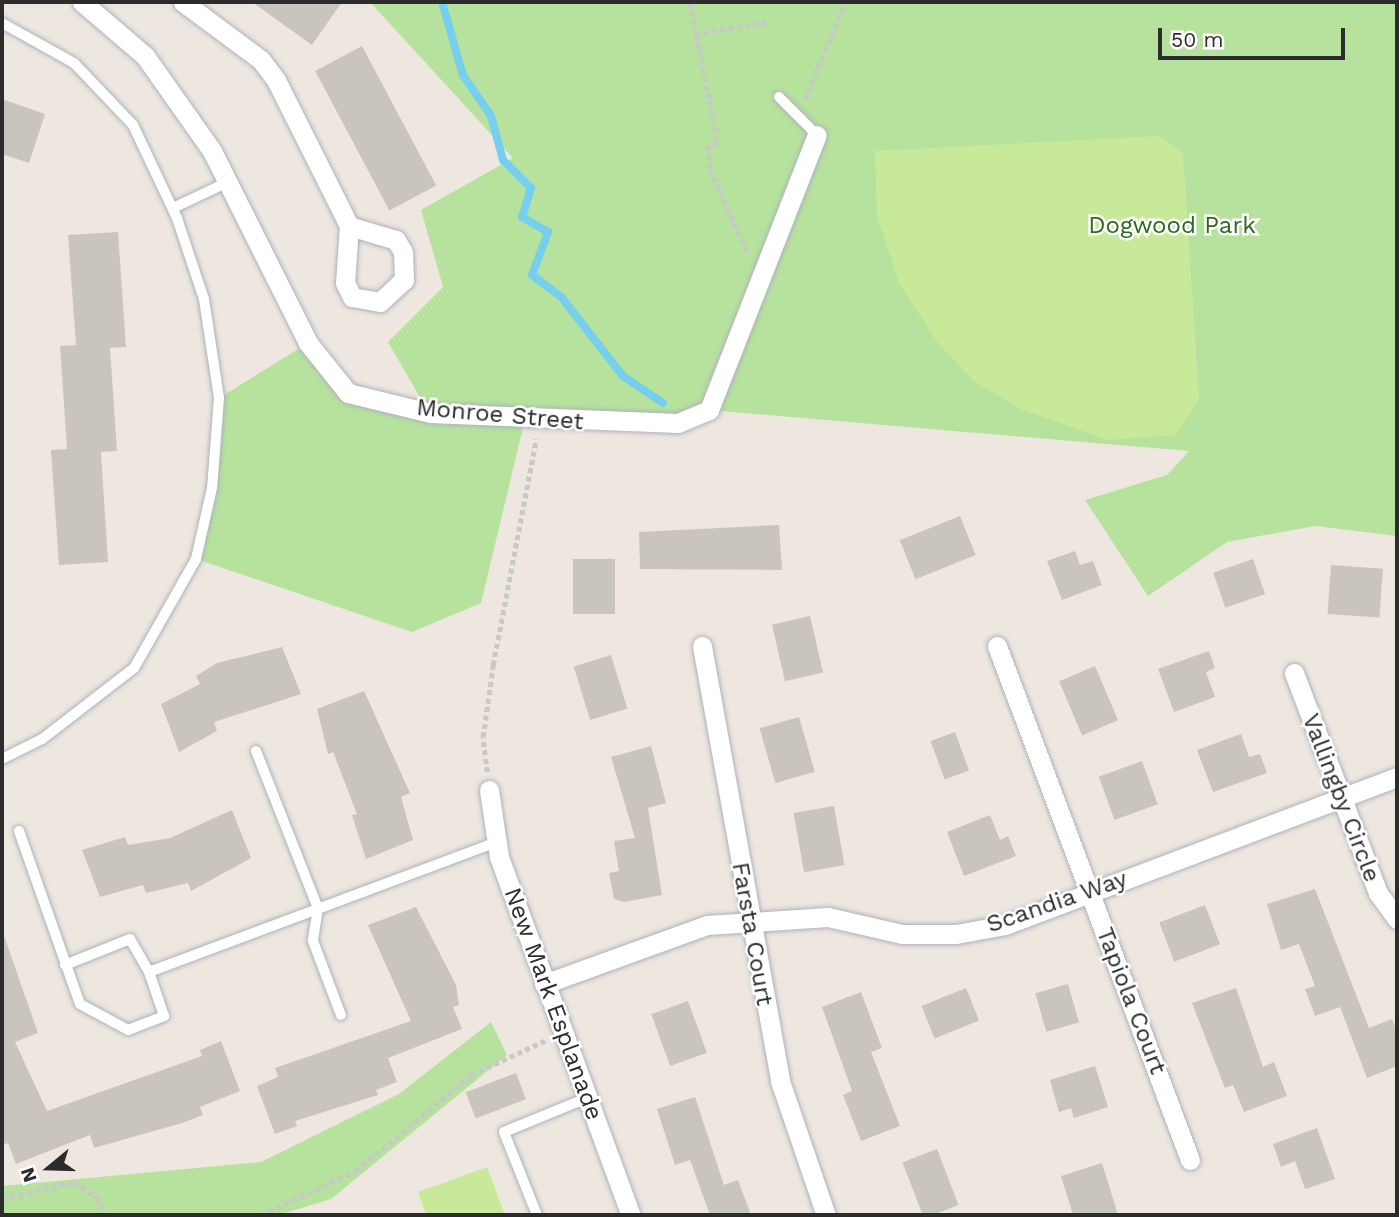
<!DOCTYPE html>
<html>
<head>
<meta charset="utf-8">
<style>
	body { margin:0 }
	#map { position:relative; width:1399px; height:1217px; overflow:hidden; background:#ede7df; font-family:"Work Sans",sans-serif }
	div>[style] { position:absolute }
	.green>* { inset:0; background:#b6e29d }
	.pitch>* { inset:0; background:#c9e99a }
	.stream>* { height:8px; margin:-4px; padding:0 4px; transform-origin:4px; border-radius:4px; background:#76cfec }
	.building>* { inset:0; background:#c9c5bd; transform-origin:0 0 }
	.path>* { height:4.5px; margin-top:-2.25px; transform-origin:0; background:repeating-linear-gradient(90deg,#c8c8c8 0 5px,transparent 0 8.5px) }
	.roads { filter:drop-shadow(0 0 2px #afb2bc) drop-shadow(0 0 2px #afb2bc) }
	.service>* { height:10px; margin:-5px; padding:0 5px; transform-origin:5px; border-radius:5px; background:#fff }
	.minor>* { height:19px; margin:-9.5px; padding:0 9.5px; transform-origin:9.5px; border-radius:9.5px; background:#fff }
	span { translate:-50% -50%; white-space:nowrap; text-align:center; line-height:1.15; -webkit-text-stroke:5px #fff; paint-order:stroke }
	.park-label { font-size:24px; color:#2e691d }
	.street-label { font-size:24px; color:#2c2c2c }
	.frame { position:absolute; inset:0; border:4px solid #2c2c2c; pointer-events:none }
	.north { position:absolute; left:14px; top:1133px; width:70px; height:70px; -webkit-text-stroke:5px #fff; paint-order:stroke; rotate:251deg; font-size:19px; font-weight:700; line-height:28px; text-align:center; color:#2c2c2c }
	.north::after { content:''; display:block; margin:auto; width:24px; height:32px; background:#2c2c2c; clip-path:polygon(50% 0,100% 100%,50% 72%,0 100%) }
	.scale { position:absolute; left:1158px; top:28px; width:187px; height:32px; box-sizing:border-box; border:4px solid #2c2c2c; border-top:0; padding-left:9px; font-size:21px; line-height:24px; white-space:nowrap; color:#2c2c2c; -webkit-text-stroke:5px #fff; paint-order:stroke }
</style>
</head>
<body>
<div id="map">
	<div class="green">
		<div style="clip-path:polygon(370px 2px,1397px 2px,1397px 536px,1315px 526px,1227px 542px,1148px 596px,1085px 500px,1167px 475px,1189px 451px,709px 410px,678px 423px,525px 419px,481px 603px,412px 632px,196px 559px,212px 488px,219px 398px,308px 343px,348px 393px,429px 413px,388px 342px,443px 287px,421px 210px,513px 158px)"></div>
		<div style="clip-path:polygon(491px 1022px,507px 1055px,331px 1199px,278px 1215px,2px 1215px,2px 1186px,261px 1162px,399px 1094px)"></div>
	</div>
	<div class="pitch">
		<div style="clip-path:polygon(1160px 136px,1183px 154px,1199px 399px,1176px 435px,1108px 440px,1021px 409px,975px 382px,938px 343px,900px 285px,877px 216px,875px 151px)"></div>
		<div style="clip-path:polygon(487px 1167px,505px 1215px,426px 1215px,418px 1192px)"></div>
	</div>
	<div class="stream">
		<div style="left:442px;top:2px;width:76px;rotate:74deg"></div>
		<div style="left:463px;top:75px;width:50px;rotate:55.7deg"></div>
		<div style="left:491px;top:116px;width:46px;rotate:74.7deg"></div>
		<div style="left:503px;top:160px;width:40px;rotate:45deg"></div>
		<div style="left:531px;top:188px;width:30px;rotate:107deg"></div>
		<div style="left:522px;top:217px;width:30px;rotate:30deg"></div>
		<div style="left:548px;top:232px;width:46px;rotate:110.4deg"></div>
		<div style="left:532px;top:275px;width:38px;rotate:37deg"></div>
		<div style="left:562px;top:298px;width:99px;rotate:52deg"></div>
		<div style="left:623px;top:376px;width:48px;rotate:34deg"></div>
	</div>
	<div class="building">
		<div style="clip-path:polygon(252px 2px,342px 2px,312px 45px)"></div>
		<div style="left:362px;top:46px;width:158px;height:53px;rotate:62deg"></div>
		<div style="clip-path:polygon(2px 99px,45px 114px,29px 163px,2px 154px)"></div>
		<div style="clip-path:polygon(118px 232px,126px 347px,110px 348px,117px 451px,101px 452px,108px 562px,59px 565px,51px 450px,67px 449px,60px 346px,76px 345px,68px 235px)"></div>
		<div style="left:960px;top:516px;width:42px;height:65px;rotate:68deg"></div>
		<div style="clip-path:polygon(779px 525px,782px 570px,640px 569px,639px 532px)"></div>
		<div style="clip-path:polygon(1075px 551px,1080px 565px,1093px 561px,1102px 585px,1062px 600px,1047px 561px)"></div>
		<div style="left:573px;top:559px;width:42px;height:55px"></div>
		<div style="left:1253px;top:559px;width:37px;height:42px;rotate:71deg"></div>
		<div style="left:1331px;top:565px;width:52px;height:49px;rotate:4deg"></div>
		<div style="left:810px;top:616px;width:58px;height:39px;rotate:77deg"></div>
		<div style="clip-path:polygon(282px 647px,301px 694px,214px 722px,217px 731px,179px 752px,161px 704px,200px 684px,196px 676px,217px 663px)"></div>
		<div style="clip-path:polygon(1209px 651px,1215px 668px,1206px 672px,1215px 697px,1174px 712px,1158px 669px)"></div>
		<div style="left:611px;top:655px;width:56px;height:39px;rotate:73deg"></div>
		<div style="left:1095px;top:666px;width:59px;height:39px;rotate:67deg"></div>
		<div style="clip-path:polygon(364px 691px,410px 793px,401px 797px,413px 840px,366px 859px,352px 815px,357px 814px,333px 752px,328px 754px,317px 709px)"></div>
		<div style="left:799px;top:717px;width:57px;height:41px;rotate:74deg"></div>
		<div style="left:955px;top:732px;width:41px;height:26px;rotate:70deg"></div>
		<div style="clip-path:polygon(1241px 734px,1249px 757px,1260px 754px,1267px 773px,1213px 792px,1197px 750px)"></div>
		<div style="clip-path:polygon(651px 746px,666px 803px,648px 808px,662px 895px,624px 902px,614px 899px,609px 873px,619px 871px,614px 841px,635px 838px,611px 757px)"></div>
		<div style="left:1142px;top:761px;width:46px;height:46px;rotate:70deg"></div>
		<div style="left:834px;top:806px;width:60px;height:41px;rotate:80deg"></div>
		<div style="clip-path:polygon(232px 810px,251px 858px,191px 891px,188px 883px,146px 893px,143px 885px,100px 897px,82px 850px,125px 837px,128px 845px,170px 838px)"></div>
		<div style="clip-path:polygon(990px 815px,1000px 840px,1008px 836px,1016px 856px,964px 876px,947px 832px)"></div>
		<div style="clip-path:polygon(1315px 889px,1369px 1028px,1392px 1019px,1397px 1032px,1397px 1066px,1367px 1078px,1340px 1007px,1315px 1016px,1305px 989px,1315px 986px,1299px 944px,1281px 950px,1267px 904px)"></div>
		<div style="left:1205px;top:905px;width:42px;height:49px;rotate:69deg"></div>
		<div style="clip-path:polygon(416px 907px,456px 985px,459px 1005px,453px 1007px,462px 1029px,388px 1058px,397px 1082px,376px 1090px,378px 1095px,295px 1121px,297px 1126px,275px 1134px,257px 1086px,278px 1077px,275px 1068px,411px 1021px,368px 925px)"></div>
		<div style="clip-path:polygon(2px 930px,38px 1033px,15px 1042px,47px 1111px,202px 1056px,200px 1050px,221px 1041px,240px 1091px,200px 1107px,203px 1115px,182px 1123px,94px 1148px,90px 1135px,16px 1164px,8px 1143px,2px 1145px)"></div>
		<div style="left:1068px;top:984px;width:40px;height:34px;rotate:74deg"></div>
		<div style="left:966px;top:988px;width:35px;height:48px;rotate:68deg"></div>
		<div style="clip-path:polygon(1236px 988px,1263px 1067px,1274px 1062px,1287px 1096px,1244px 1112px,1233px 1085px,1225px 1088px,1192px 1003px)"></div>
		<div style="clip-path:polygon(861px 992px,882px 1048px,871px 1052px,900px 1126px,861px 1141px,843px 1095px,852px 1091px,822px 1007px)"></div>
		<div style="left:688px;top:1001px;width:55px;height:39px;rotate:70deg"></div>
		<div style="clip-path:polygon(1095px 1066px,1108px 1107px,1074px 1118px,1071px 1108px,1059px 1112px,1050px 1080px)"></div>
		<div style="left:516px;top:1073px;width:28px;height:54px;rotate:69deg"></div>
		<div style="clip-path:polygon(695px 1097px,724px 1185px,738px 1180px,751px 1215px,710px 1215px,690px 1160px,675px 1165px,657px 1109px)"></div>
		<div style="clip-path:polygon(1317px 1128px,1335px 1179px,1305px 1189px,1295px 1161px,1281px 1167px,1273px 1144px)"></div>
		<div style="left:937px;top:1149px;width:60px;height:37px;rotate:69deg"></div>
		<div style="clip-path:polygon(1102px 1163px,1118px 1215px,1073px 1215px,1061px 1176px)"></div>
	</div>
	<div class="path">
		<div style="left:690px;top:2px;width:144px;rotate:78.8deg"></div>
		<div style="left:718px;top:143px;width:9px;rotate:162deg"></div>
		<div style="left:709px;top:146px;width:23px;rotate:88deg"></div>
		<div style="left:710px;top:169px;width:92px;rotate:65.7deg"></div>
		<div style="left:695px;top:34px;width:73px;rotate:-9.5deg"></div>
		<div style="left:805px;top:99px;width:105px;rotate:-67.6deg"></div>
		<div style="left:487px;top:772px;width:35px;rotate:-97deg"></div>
		<div style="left:483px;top:737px;width:73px;rotate:-82.1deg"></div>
		<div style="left:493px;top:665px;width:230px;rotate:-79.2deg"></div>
		<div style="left:2px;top:1199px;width:74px;rotate:-13.3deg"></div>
		<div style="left:74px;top:1182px;width:27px;rotate:33deg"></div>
		<div style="left:97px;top:1197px;width:20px;rotate:63deg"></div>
		<div style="left:261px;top:1215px;width:105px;rotate:-24.9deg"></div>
		<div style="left:356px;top:1171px;width:150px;rotate:-39.9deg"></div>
		<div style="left:471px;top:1075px;width:83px;rotate:-25deg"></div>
	</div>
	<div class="roads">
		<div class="service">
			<div style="left:2px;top:23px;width:82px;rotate:29.1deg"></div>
			<div style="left:74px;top:63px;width:86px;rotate:46.4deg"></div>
			<div style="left:133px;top:125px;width:103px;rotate:64.7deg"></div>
			<div style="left:177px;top:218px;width:85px;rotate:71.6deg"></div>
			<div style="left:204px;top:299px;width:100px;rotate:81.4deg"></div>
			<div style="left:219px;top:398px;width:90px;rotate:94.4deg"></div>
			<div style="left:212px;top:488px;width:73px;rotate:102.7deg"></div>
			<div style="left:196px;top:559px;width:125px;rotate:119.6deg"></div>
			<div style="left:134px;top:668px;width:116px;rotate:142.3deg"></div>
			<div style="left:42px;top:739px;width:45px;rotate:153.4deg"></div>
			<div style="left:779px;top:97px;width:54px;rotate:45deg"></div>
			<div style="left:173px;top:208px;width:59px;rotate:-25.3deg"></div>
			<div style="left:256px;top:751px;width:169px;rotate:68.5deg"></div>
			<div style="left:318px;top:908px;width:33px;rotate:99deg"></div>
			<div style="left:313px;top:941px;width:79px;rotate:69.3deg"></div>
			<div style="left:19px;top:831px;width:183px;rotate:70.6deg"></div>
			<div style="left:80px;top:1004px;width:55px;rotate:28.4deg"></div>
			<div style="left:128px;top:1030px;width:39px;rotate:-21deg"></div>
			<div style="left:164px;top:1016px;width:46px;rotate:-108.8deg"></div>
			<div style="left:149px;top:972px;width:371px;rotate:-20.5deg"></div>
			<div style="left:65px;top:965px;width:70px;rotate:-21.8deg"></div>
			<div style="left:130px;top:939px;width:38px;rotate:60deg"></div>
			<div style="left:537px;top:1215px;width:89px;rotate:-111.7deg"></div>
			<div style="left:504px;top:1132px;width:90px;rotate:-22.3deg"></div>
		</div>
		<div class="minor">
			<div style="left:82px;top:2px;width:83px;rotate:40.6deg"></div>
			<div style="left:145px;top:56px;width:116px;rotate:54.8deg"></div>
			<div style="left:212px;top:151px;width:215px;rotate:63.4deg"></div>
			<div style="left:308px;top:343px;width:64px;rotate:51.3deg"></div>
			<div style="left:348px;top:393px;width:84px;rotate:13.7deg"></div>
			<div style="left:430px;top:413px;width:248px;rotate:2.3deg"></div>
			<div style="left:678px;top:423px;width:34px;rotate:-23deg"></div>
			<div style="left:709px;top:410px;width:295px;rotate:-68.6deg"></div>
			<div style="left:183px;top:2px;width:97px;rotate:36.6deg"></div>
			<div style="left:261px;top:60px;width:25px;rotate:53deg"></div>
			<div style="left:276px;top:80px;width:163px;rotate:63.4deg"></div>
			<div style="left:349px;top:226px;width:57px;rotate:94deg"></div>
			<div style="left:345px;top:283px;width:16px;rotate:63deg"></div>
			<div style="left:352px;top:297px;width:28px;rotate:10deg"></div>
			<div style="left:380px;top:302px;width:33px;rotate:-43deg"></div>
			<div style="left:404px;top:280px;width:28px;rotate:-92deg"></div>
			<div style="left:403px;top:252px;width:14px;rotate:-120deg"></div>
			<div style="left:396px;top:240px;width:49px;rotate:-163.4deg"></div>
			<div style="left:702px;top:646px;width:442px;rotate:79.8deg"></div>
			<div style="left:780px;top:1081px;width:142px;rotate:71.1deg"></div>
			<div style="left:997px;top:646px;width:549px;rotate:69.42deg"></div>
			<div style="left:1294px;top:673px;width:235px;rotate:69.1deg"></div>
			<div style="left:1378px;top:893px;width:32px;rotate:54deg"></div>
			<div style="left:489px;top:790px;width:68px;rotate:81.5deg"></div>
			<div style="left:499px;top:857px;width:382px;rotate:69.8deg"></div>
			<div style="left:544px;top:984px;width:173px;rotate:-19.9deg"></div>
			<div style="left:707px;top:925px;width:121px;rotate:-3.8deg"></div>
			<div style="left:828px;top:917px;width:76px;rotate:12.9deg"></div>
			<div style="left:902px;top:934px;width:54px"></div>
			<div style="left:956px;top:934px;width:50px;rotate:-10.4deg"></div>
			<div style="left:1005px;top:925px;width:419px;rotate:-20.7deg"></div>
		</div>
	</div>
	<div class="park-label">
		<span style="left:1172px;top:226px">Dogwood Park</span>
	</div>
	<div class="street-label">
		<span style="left:500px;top:415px;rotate:5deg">Monroe Street</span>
		<span style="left:1341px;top:798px;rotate:69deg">Vallingby Circle</span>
		<span style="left:1057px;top:902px;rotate:-19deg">Scandia Way</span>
		<span style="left:752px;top:934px;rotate:80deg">Farsta Court</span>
		<span style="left:1131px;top:1001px;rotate:69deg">Tapiola Court</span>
		<span style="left:553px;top:1004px;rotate:70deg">New Mark Esplanade</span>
	</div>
	<div class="frame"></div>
	<div class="north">N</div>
	<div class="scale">50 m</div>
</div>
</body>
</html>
